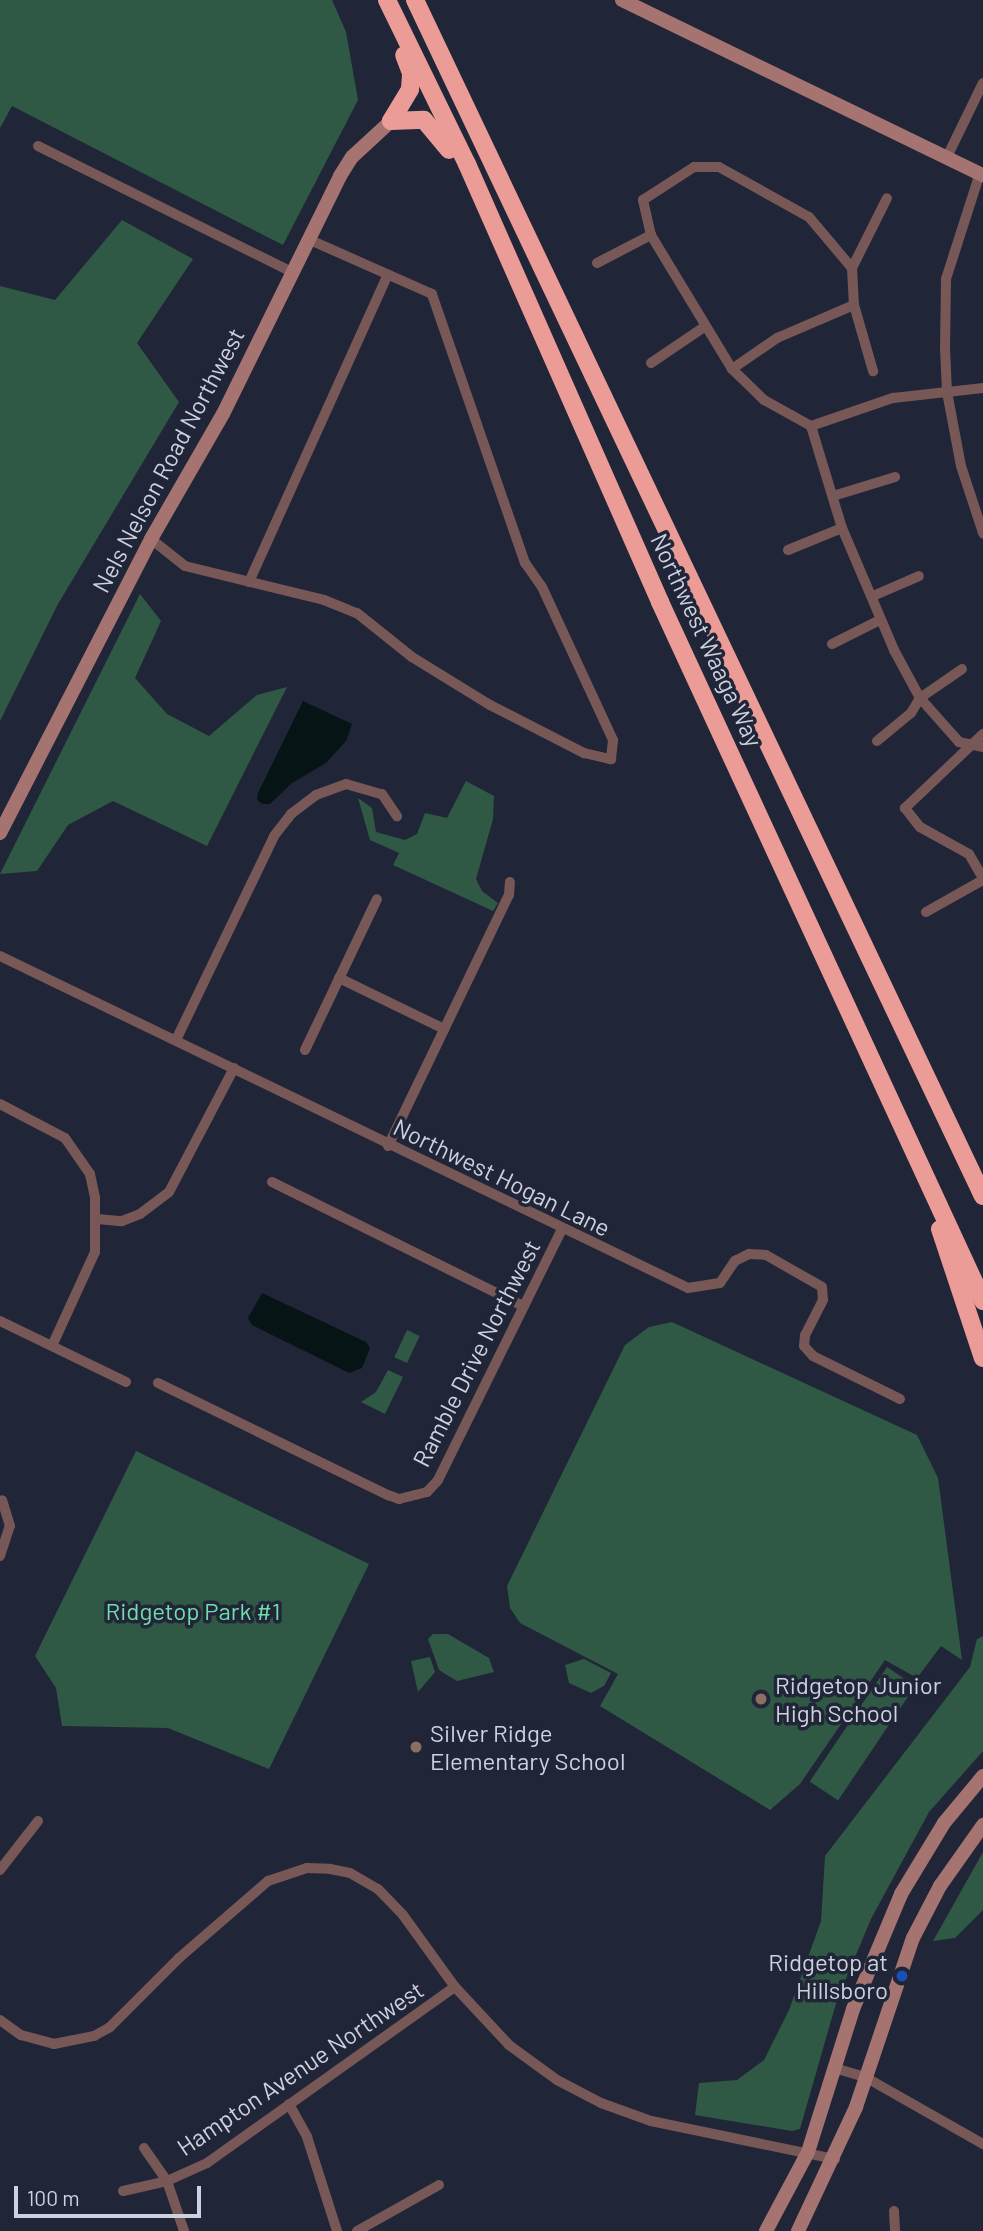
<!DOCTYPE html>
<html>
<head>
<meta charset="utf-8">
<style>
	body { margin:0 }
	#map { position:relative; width:983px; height:2231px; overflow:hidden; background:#202538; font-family:Barlow,sans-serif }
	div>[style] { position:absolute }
	.green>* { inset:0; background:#2f5944; transform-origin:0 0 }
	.water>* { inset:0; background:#071416 }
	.street>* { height:10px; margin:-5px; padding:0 5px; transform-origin:5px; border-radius:5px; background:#785856 }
	.secondary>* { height:14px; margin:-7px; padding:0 7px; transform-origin:7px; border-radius:7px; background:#a67470 }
	.highway>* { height:18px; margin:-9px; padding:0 9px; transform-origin:9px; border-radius:9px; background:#eb9c96 }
	.dots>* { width:19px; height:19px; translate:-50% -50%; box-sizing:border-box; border:4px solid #202538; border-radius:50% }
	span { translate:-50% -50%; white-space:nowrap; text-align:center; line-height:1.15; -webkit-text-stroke:7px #202538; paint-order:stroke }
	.street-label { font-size:24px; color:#ced2df }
	.park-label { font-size:24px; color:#71dda9 }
	.poi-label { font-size:24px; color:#ced2df }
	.left { translate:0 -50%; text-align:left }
	.right { translate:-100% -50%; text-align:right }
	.scale { position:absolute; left:14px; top:2186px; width:187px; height:32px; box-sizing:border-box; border:4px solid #ced2df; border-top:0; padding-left:9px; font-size:21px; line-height:24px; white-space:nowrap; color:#ced2df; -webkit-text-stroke:5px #202538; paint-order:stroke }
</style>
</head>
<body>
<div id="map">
	<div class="green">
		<div style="clip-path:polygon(0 0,332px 0,346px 32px,358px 100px,283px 245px,12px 106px,0 128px)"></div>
		<div style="clip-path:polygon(122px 220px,193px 259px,137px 343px,179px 402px,58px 604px,0 721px,0 286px,55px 300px)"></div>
		<div style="clip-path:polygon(140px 594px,161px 621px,135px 678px,167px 714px,209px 736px,257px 695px,287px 687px,207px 846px,113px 801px,68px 825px,37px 871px,0 874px)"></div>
		<div style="clip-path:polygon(466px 781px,494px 796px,493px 819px,476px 879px,482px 891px,498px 903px,493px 911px,393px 865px,399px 853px,370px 840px,358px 798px,372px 808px,376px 832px,405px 840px,417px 834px,425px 813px,447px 818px)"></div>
		<div style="clip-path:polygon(672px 1322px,917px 1435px,938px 1478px,962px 1660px,941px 1646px,917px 1678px,885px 1660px,800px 1784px,770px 1810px,600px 1706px,618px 1674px,520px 1623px,510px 1608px,507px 1586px,625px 1345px,649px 1327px)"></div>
		<div style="left:407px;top:1330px;width:14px;height:30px;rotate:25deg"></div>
		<div style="clip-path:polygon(388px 1370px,403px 1377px,385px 1414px,361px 1402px,376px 1392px)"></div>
		<div style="clip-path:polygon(136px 1451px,369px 1564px,269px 1769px,168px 1728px,62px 1726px,56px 1688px,35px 1656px)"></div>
		<div style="clip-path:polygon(433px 1634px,448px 1634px,489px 1658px,494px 1672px,457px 1681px,439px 1670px,428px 1639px)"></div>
		<div style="clip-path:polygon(983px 1636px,983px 1751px,929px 1812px,871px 1919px,837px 2000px,800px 2129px,792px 2131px,695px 2115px,699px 2083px,737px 2080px,764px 2060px,789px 2010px,821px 1921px,825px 1856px,970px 1667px,977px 1639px)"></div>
		<div style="clip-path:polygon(430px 1657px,435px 1672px,418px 1692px,411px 1661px)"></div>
		<div style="clip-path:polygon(584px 1659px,611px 1673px,604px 1686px,591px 1693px,569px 1683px,565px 1665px)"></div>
		<div style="left:887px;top:1667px;width:34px;height:138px;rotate:34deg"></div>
		<div style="clip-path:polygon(983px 1852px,983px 1910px,955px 1938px,933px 1941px)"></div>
	</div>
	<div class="water">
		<div style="clip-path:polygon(303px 701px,352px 724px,346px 741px,326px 763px,292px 783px,270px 804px,262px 804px,257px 800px,258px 793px)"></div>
		<div style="clip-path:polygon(262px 1293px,366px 1342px,370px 1348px,362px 1368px,349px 1373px,252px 1325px,248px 1318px)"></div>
	</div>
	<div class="street">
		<div style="left:38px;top:146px;width:284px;rotate:26.4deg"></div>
		<div style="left:947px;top:157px;width:82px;rotate:-64.1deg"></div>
		<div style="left:980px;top:173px;width:111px;rotate:107.8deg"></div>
		<div style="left:946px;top:279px;width:69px;rotate:90.8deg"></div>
		<div style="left:945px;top:348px;width:44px;rotate:87.4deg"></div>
		<div style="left:947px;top:392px;width:75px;rotate:79.3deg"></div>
		<div style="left:961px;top:466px;width:71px;rotate:71.8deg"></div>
		<div style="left:597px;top:263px;width:61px;rotate:-27.4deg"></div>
		<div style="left:852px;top:268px;width:78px;rotate:-63.4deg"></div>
		<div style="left:651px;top:363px;width:64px;rotate:-34.2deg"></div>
		<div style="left:732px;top:369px;width:55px;rotate:-34.6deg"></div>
		<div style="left:777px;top:338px;width:84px;rotate:-23.2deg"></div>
		<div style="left:811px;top:426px;width:54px;rotate:-151deg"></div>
		<div style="left:764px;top:400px;width:45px;rotate:-135.9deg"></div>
		<div style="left:732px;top:369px;width:157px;rotate:-121.2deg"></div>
		<div style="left:651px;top:235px;width:36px;rotate:-103deg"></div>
		<div style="left:643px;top:200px;width:61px;rotate:-32.9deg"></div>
		<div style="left:694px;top:167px;width:25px"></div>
		<div style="left:719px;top:167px;width:103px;rotate:29.1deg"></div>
		<div style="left:809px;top:217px;width:67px;rotate:49.9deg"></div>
		<div style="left:852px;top:268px;width:37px;rotate:87deg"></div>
		<div style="left:854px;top:305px;width:69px;rotate:73.9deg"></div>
		<div style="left:811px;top:426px;width:107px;rotate:73.1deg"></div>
		<div style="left:842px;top:528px;width:133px;rotate:66.9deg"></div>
		<div style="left:894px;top:650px;width:55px;rotate:61.6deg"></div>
		<div style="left:920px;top:698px;width:59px;rotate:48.4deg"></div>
		<div style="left:959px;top:742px;width:25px;rotate:12deg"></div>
		<div style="left:811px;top:426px;width:87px;rotate:-18.9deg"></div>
		<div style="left:893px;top:398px;width:91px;rotate:-6.3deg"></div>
		<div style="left:833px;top:496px;width:65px;rotate:-17deg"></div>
		<div style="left:151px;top:539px;width:43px;rotate:38.5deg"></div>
		<div style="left:185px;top:566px;width:143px;rotate:13.7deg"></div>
		<div style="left:324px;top:600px;width:35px;rotate:22deg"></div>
		<div style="left:357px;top:613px;width:70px;rotate:38.7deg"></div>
		<div style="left:412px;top:657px;width:92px;rotate:31.6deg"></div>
		<div style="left:490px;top:705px;width:106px;rotate:27.1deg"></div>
		<div style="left:584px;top:753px;width:28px;rotate:13deg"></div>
		<div style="left:611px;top:759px;width:19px;rotate:-84deg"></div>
		<div style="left:613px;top:740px;width:169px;rotate:-114.9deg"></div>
		<div style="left:542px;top:587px;width:29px;rotate:-125deg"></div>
		<div style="left:525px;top:563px;width:285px;rotate:-109.1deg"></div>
		<div style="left:432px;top:294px;width:133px;rotate:-156.1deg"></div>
		<div style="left:788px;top:550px;width:58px;rotate:-22.2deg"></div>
		<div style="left:249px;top:582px;width:336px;rotate:-65.7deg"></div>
		<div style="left:873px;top:596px;width:50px;rotate:-23.5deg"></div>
		<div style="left:832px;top:644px;width:54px;rotate:-26.6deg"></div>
		<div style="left:983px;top:734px;width:108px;rotate:136.5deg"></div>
		<div style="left:905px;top:808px;width:24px;rotate:52deg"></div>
		<div style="left:920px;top:827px;width:56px;rotate:28.9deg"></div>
		<div style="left:969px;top:854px;width:28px;rotate:60deg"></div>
		<div style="left:877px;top:741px;width:44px;rotate:-39.5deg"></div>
		<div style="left:911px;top:713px;width:17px;rotate:-59deg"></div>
		<div style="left:920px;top:698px;width:51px;rotate:-34.6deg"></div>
		<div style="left:926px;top:912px;width:65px;rotate:-29.3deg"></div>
		<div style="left:0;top:956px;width:764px;rotate:25.76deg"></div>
		<div style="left:688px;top:1288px;width:32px;rotate:-9deg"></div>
		<div style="left:720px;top:1283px;width:27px;rotate:-56deg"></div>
		<div style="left:735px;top:1261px;width:16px;rotate:-27deg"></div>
		<div style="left:749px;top:1254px;width:17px;rotate:3deg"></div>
		<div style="left:766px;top:1255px;width:64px;rotate:29.7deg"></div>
		<div style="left:822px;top:1287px;width:13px;rotate:86deg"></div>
		<div style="left:823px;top:1300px;width:39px;rotate:117deg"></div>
		<div style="left:805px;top:1335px;width:11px;rotate:95deg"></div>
		<div style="left:804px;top:1346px;width:13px;rotate:48deg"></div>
		<div style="left:813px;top:1356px;width:97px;rotate:26.3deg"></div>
		<div style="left:339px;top:978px;width:117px;rotate:25.9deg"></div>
		<div style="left:176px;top:1040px;width:226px;rotate:-64.3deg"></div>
		<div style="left:274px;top:836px;width:28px;rotate:-52deg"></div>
		<div style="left:291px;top:814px;width:31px;rotate:-37deg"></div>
		<div style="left:316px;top:795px;width:32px;rotate:-20deg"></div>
		<div style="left:346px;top:784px;width:37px;rotate:16deg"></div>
		<div style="left:382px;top:794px;width:27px;rotate:56deg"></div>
		<div style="left:305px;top:1050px;width:167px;rotate:-64.5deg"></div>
		<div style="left:0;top:1104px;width:73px;rotate:27.6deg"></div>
		<div style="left:65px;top:1138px;width:44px;rotate:55.2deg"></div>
		<div style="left:90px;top:1174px;width:24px;rotate:78deg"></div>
		<div style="left:95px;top:1197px;width:55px;rotate:90deg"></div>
		<div style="left:95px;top:1252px;width:103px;rotate:114.6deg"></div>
		<div style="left:388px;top:1146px;width:279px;rotate:-64.3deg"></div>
		<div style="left:509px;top:895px;width:13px;rotate:-86deg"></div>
		<div style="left:272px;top:1182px;width:280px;rotate:26.3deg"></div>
		<div style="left:97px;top:1219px;width:25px;rotate:5deg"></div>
		<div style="left:122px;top:1221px;width:19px;rotate:-21deg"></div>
		<div style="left:140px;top:1214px;width:36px;rotate:-37deg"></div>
		<div style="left:169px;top:1192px;width:140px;rotate:-62.3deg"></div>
		<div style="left:0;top:1321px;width:140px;rotate:25.8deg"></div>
		<div style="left:158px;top:1383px;width:256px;rotate:26deg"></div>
		<div style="left:388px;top:1495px;width:12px;rotate:20deg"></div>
		<div style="left:399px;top:1499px;width:29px;rotate:-14deg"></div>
		<div style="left:427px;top:1492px;width:16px;rotate:-47deg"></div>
		<div style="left:438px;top:1480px;width:280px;rotate:-63.7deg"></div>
		<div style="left:0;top:1556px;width:32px;rotate:-72deg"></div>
		<div style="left:10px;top:1526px;width:27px;rotate:-107deg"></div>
		<div style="left:0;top:1870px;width:62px;rotate:-52.2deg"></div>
		<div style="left:0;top:2020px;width:26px;rotate:36deg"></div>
		<div style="left:21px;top:2035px;width:34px;rotate:15deg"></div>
		<div style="left:54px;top:2044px;width:41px;rotate:-11.3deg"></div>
		<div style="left:94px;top:2036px;width:18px;rotate:-29deg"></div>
		<div style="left:110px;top:2027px;width:98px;rotate:-45deg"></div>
		<div style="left:179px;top:1958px;width:118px;rotate:-40.9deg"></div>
		<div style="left:268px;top:1881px;width:41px;rotate:-18.4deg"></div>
		<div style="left:307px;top:1868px;width:23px;rotate:2deg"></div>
		<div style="left:330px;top:1869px;width:20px;rotate:11deg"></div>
		<div style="left:350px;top:1873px;width:32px;rotate:30deg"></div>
		<div style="left:378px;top:1889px;width:36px;rotate:46deg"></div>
		<div style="left:403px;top:1915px;width:89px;rotate:54.2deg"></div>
		<div style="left:455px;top:1987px;width:79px;rotate:47deg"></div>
		<div style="left:509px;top:2045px;width:59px;rotate:36.1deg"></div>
		<div style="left:557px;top:2080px;width:50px;rotate:27.6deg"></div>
		<div style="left:601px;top:2103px;width:53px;rotate:19.8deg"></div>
		<div style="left:651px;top:2121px;width:188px;rotate:11.7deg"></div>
		<div style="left:834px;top:2068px;width:32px;rotate:16deg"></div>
		<div style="left:865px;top:2077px;width:136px;rotate:29.6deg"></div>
		<div style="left:289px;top:2104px;width:38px;rotate:61deg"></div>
		<div style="left:307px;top:2137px;width:99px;rotate:72.3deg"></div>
		<div style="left:144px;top:2148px;width:40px;rotate:55.1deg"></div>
		<div style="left:167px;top:2181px;width:53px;rotate:71.2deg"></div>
		<div style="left:123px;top:2191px;width:45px;rotate:-12.8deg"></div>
		<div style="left:167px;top:2181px;width:44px;rotate:-24.2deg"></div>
		<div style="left:207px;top:2163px;width:304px;rotate:-35.4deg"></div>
		<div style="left:894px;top:2211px;width:20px;rotate:87deg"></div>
		<div style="left:357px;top:2231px;width:94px;rotate:-29.3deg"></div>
	</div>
	<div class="secondary">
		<div style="left:622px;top:0;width:401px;rotate:25.9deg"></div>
		<div style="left:0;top:833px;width:331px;rotate:-62.8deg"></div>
		<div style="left:151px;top:539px;width:144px;rotate:-60.1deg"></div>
		<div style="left:223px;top:414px;width:265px;rotate:-63.8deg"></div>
		<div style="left:340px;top:176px;width:22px;rotate:-58deg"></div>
		<div style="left:352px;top:157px;width:53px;rotate:-42.7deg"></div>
		<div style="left:766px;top:2231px;width:89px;rotate:-62deg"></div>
		<div style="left:808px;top:2152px;width:150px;rotate:-72.5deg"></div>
		<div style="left:853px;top:2009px;width:125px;rotate:-67.3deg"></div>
		<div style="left:901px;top:1894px;width:83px;rotate:-58.8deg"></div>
		<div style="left:944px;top:1823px;width:61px;rotate:-50.3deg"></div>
		<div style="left:798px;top:2231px;width:137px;rotate:-64.9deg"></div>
		<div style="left:856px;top:2107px;width:178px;rotate:-71.4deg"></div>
		<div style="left:913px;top:1938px;width:59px;rotate:-62.6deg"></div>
		<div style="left:940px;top:1886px;width:75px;rotate:-54.8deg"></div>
	</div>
	<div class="highway">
		<div style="left:387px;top:0;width:182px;rotate:64deg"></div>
		<div style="left:467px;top:164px;width:479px;rotate:66.2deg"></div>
		<div style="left:660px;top:602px;width:770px;rotate:65.2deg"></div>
		<div style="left:415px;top:0;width:1324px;rotate:64.6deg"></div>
		<div style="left:391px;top:121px;width:33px;rotate:-2deg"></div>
		<div style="left:424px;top:120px;width:39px;rotate:50deg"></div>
		<div style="left:391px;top:121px;width:37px;rotate:-59deg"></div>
		<div style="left:410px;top:89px;width:16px;rotate:-86deg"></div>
		<div style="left:411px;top:73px;width:19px;rotate:-111deg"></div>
		<div style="left:940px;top:1229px;width:136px;rotate:71.6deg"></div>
	</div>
	<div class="dots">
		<div style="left:761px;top:1699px;background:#8d6e63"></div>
		<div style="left:416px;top:1747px;background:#8d6e63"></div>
		<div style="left:902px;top:1976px;background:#1a4fb4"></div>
	</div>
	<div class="street-label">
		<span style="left:168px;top:460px;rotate:-62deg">Nels Nelson Road Northwest</span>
		<span style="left:707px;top:640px;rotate:65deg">Northwest Waaga Way</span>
		<span style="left:502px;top:1177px;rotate:26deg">Northwest Hogan Lane</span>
		<span style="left:476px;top:1353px;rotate:-63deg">Ramble Drive Northwest</span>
		<span style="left:300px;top:2068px;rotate:-34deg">Hampton Avenue Northwest</span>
	</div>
	<div class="park-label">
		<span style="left:193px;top:1611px">Ridgetop Park #1</span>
	</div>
	<div class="poi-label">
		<span class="left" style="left:775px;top:1699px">Ridgetop Junior<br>High School</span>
		<span class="left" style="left:430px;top:1747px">Silver Ridge<br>Elementary School</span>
		<span class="right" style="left:888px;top:1976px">Ridgetop at<br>Hillsboro</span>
	</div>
	<div class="scale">100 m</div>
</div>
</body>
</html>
